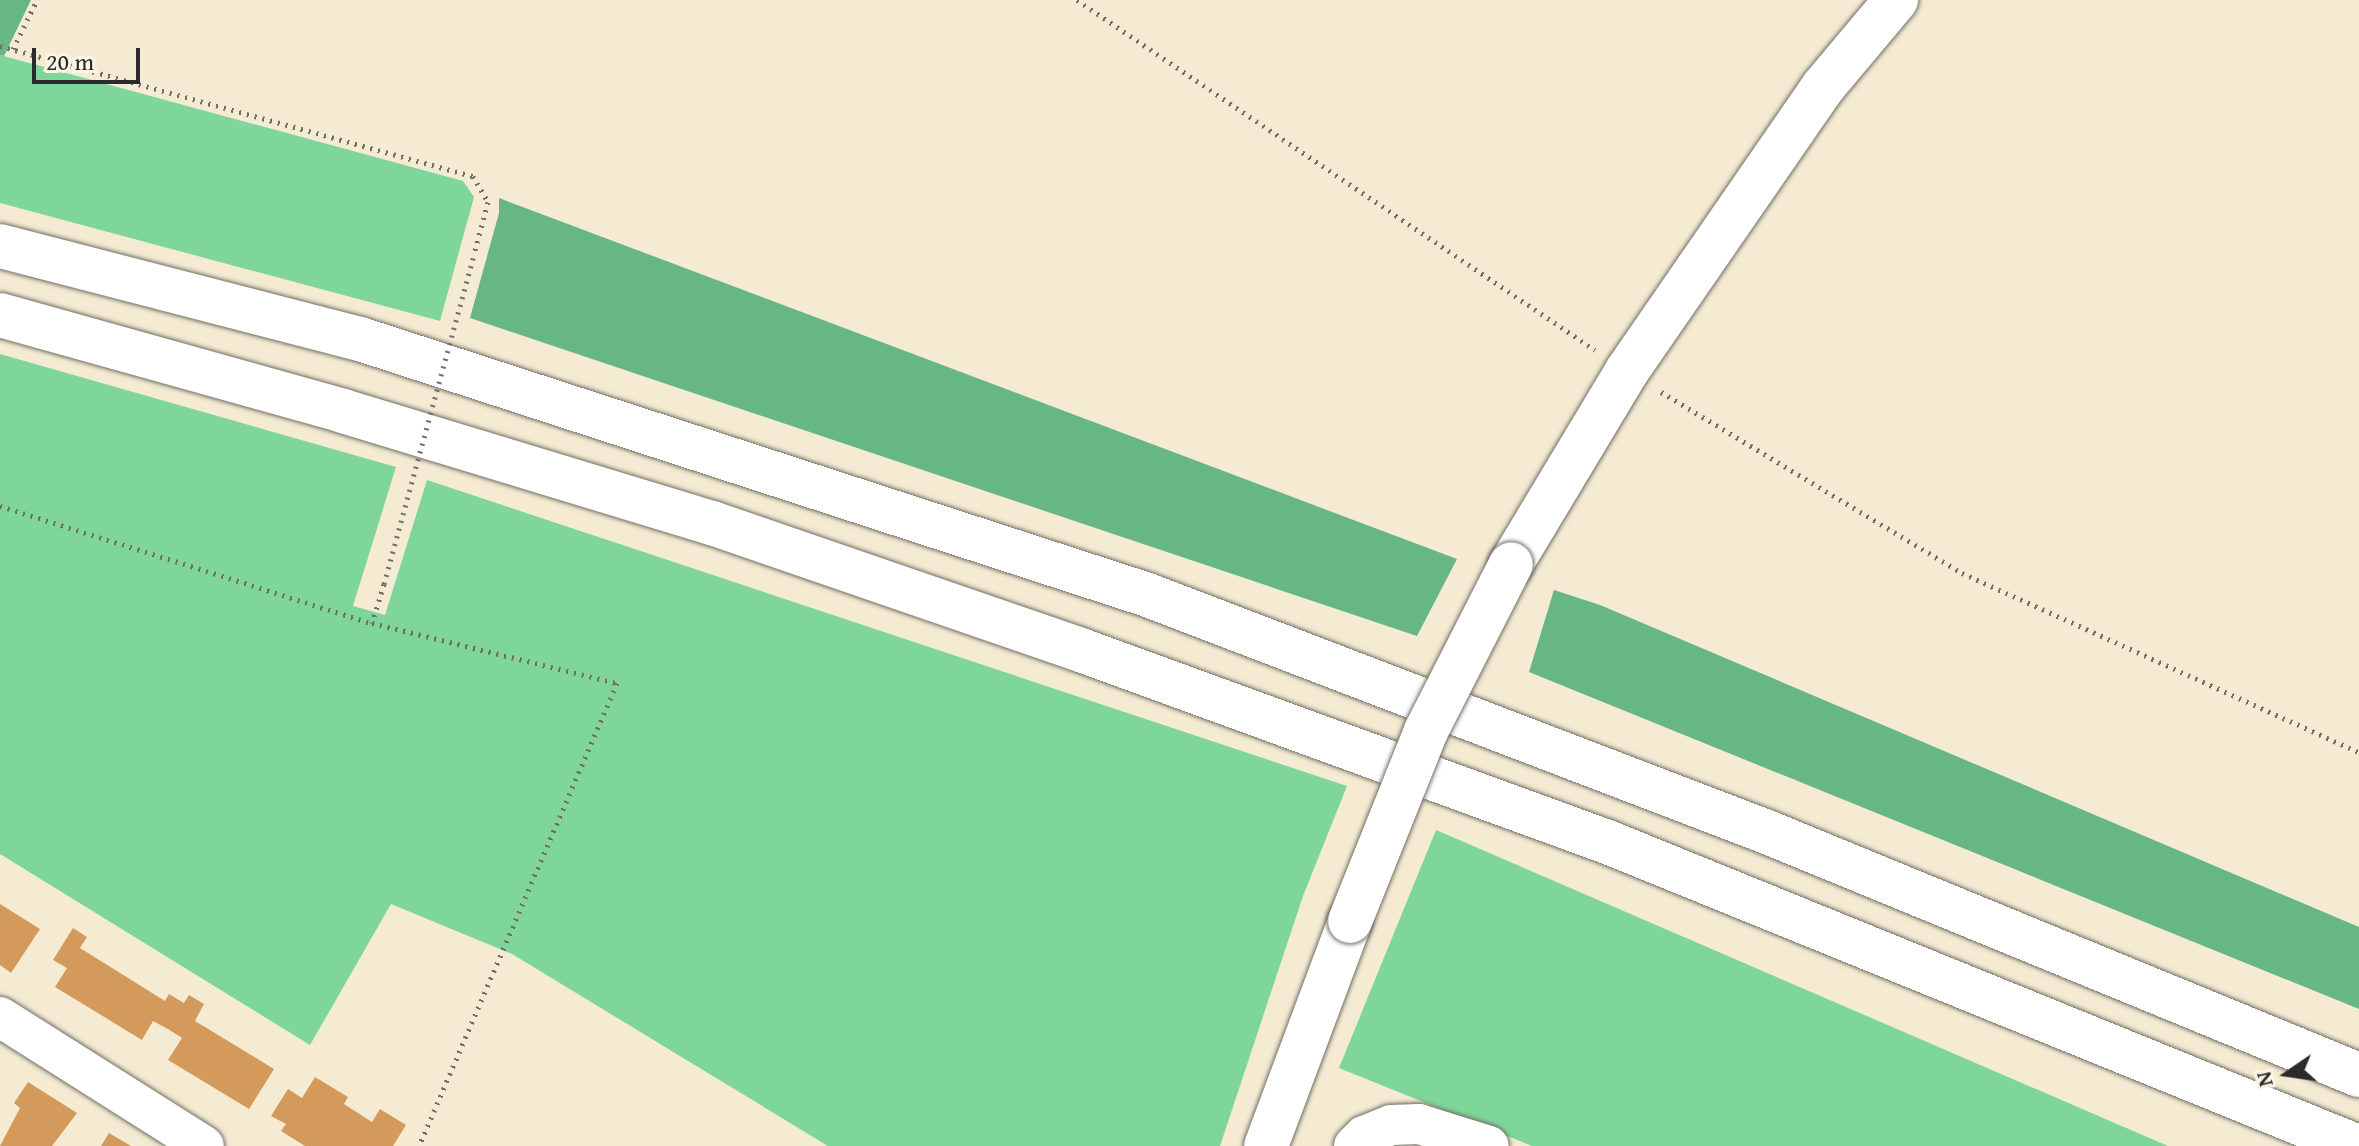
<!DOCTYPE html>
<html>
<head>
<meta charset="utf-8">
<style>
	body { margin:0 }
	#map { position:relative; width:2359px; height:1146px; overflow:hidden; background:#f4ebd2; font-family:"Gentium Book Plus",serif }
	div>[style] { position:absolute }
	.green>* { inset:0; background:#7ed69b }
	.forest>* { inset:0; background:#66b783 }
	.building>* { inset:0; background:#d49a5b }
	.path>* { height:5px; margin-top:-2.5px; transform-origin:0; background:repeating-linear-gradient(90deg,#716e65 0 2px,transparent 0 8px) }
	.roads { filter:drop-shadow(0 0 2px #716e65) drop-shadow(0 0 2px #716e65) }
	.minor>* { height:40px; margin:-20px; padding:0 20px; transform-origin:20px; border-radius:20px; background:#fff }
	.secondary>* { height:44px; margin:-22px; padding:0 22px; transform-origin:22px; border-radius:22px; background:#fff }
	.motorway>* { height:44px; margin:-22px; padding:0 22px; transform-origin:22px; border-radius:22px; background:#fff }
	.path-bridge>* { height:5px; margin-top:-2.5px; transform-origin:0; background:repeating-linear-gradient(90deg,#716e65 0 2px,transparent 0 8px) }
	.bridges { filter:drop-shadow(0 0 2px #716e65) drop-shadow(0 0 2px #716e65) }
	.secondary-bridge>* { height:44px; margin:-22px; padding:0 22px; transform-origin:22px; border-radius:22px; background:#fff }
	span { translate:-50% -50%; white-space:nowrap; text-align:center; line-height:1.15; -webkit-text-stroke:8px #fcf5e5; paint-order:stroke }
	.north { position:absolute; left:2247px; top:1034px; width:80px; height:80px; -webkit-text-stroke:6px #fcf5e5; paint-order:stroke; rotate:257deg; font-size:22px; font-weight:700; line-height:32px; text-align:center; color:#2b2b2b }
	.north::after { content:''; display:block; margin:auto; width:28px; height:36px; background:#2b2b2b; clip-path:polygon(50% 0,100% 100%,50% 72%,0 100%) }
	.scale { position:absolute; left:32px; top:48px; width:108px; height:36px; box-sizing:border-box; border:4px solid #2b2b2b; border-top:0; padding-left:10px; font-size:24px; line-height:28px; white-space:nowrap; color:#2b2b2b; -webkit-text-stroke:6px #fcf5e5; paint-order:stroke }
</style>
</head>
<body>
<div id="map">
	<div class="green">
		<div style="clip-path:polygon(0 55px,463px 181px,474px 197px,440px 321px,0 203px)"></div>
		<div style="clip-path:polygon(0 354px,396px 467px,353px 606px,385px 615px,427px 480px,1347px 786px,1303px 896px,1220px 1146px,828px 1146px,512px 954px,391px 904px,310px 1045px,0 854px)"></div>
		<div style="clip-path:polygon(1436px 830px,2168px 1146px,1532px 1146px,1339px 1068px)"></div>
	</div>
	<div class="forest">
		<div style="clip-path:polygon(0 0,31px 0,4px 56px,0 55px)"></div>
		<div style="clip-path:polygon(499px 198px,1457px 559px,1417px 636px,470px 318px,499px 213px)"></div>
		<div style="clip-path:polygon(1554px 590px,1600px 605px,2359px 927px,2359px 1009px,1529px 672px)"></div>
	</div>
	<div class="building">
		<div style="clip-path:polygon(0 904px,40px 929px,11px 973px,0 965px)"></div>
		<div style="clip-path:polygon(73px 928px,87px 937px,80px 948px,165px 1001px,169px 994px,184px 1003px,189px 995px,204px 1004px,195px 1021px,274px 1069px,249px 1109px,168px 1060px,182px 1038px,168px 1029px,153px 1021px,142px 1040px,55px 987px,67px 968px,53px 960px)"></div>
		<div style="clip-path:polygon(315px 1077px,348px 1097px,344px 1104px,372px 1122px,380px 1109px,406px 1125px,393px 1146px,305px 1146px,281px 1131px,286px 1124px,271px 1116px,288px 1089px,302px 1098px)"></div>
		<div style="clip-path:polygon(28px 1082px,77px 1113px,52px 1146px,0 1146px,20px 1108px,14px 1103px)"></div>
		<div style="clip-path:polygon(109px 1133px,131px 1146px,101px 1146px)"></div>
	</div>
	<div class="path">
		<div style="left:1077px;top:0;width:625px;rotate:34.05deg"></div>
		<div style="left:0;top:46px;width:491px;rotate:15.4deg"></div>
		<div style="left:473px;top:176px;width:30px;rotate:60deg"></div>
		<div style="left:488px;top:202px;width:54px;rotate:105.1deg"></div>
		<div style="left:13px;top:49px;width:55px;rotate:-63.9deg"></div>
		<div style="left:1661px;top:392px;width:351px;rotate:31deg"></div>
		<div style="left:1962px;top:573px;width:435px;rotate:24.3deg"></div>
		<div style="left:0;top:506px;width:390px;rotate:17.5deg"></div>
		<div style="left:384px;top:584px;width:41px;rotate:107.1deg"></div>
		<div style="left:372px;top:623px;width:252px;rotate:13.8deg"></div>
		<div style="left:617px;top:683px;width:504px;rotate:113.15deg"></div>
	</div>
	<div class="roads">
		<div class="minor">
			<div style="left:0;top:1017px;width:241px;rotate:32.3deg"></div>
			<div style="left:1354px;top:1146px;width:14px;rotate:-45deg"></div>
			<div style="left:1364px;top:1136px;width:29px;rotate:-22deg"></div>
			<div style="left:1391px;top:1125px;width:28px;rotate:-2deg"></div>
			<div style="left:1419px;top:1124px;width:73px;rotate:17.4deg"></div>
		</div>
		<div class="secondary">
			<div style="left:1511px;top:564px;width:225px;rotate:-59deg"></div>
			<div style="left:1627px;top:371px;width:345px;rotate:-55.4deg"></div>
			<div style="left:1823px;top:87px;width:114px;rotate:-50deg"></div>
			<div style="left:1266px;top:1146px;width:240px;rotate:-69.5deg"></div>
		</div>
		<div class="motorway">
			<div style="left:0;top:246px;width:372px;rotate:14.5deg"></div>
			<div style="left:360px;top:339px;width:825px;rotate:18deg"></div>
			<div style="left:1145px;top:594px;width:666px;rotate:20.94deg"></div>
			<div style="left:1767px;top:832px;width:640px;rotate:22.32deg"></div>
			<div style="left:0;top:315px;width:356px;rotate:15.6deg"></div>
			<div style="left:343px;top:411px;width:386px;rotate:16.9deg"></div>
			<div style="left:712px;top:523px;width:387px;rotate:19deg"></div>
			<div style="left:1078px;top:649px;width:566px;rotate:20.03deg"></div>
			<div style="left:1610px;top:843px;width:805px;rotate:22.11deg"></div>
		</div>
	</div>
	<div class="path-bridge">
		<div style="left:384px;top:584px;width:342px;rotate:-74.7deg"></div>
	</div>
	<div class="bridges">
		<div class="secondary-bridge">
			<div style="left:1350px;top:921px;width:205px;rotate:-68.2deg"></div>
			<div style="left:1426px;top:731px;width:187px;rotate:-63deg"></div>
		</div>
	</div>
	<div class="north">N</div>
	<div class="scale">20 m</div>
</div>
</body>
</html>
